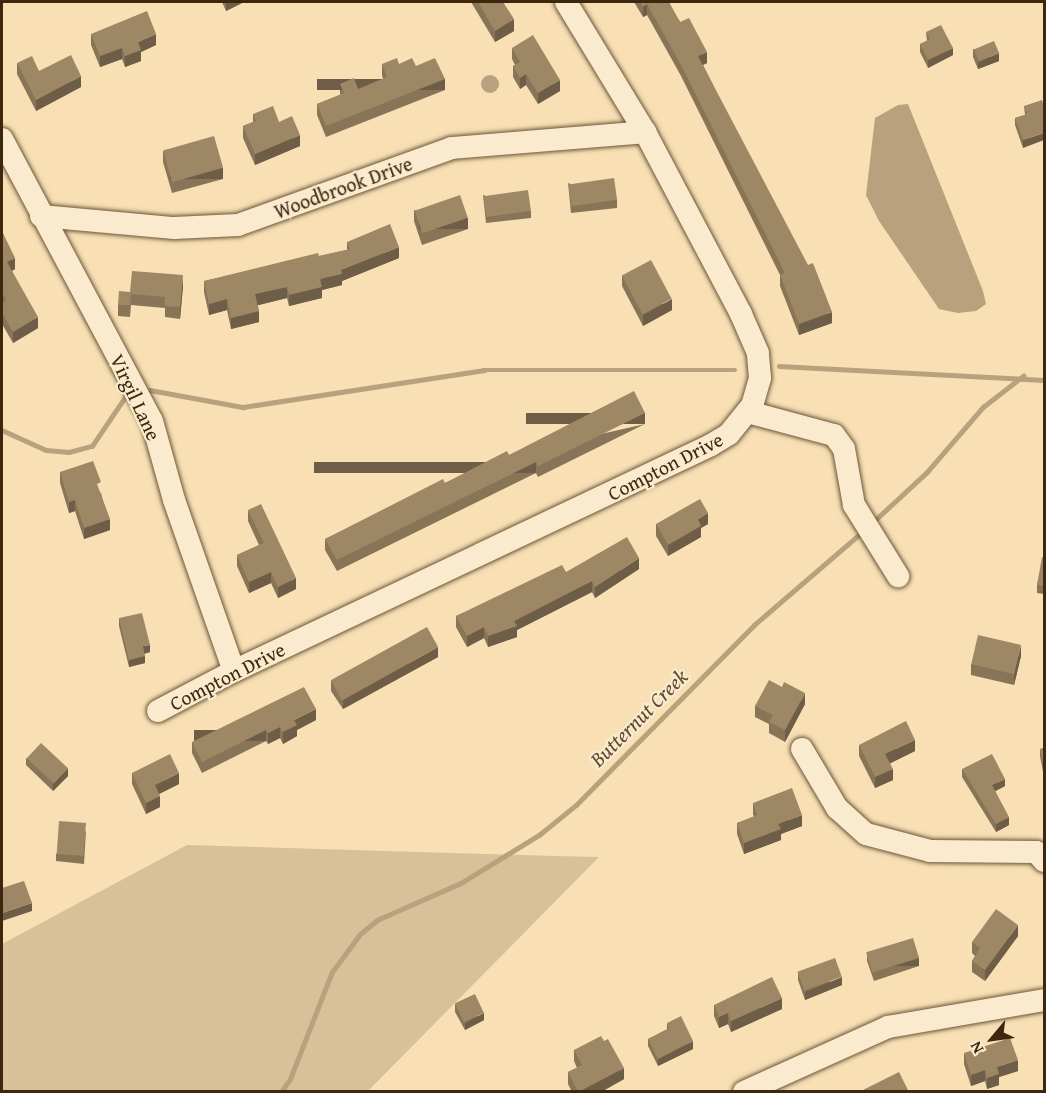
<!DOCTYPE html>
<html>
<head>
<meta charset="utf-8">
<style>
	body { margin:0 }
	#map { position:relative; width:1046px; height:1093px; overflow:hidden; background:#f8dfb4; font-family:"Gentium Book Plus",serif }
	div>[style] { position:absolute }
	.green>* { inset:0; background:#d8c098 }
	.water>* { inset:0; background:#b8a17c }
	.round { border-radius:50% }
	.stream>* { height:4.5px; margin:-2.25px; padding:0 2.25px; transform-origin:2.25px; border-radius:2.25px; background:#b8a17c }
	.roads { filter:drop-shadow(0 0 2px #6c5638) drop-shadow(0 0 2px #6c5638) }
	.minor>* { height:22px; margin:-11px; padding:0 11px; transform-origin:11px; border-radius:11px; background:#faeace }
	.wall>* { inset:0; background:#887457 }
	.shaded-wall>* { inset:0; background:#6f5e47; transform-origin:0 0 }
	.building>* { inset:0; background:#9e8765; transform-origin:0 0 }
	span { translate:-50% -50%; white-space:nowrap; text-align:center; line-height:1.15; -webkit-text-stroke:4.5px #faeace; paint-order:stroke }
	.street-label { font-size:20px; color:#3d280f }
	.water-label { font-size:21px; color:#624c30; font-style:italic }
	.frame { position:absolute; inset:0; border:3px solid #3d280f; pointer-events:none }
	.north { position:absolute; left:962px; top:1009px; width:60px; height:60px; -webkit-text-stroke:4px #faeace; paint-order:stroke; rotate:241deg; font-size:16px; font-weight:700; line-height:24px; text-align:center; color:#3d280f }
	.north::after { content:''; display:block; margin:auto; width:21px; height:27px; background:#3d280f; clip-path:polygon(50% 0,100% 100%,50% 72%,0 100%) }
</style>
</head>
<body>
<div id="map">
	<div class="green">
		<div style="clip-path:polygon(187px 845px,554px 856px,599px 857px,368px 1091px,2px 1091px,2px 944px)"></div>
	</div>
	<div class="water">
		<div class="round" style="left:481px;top:75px;width:18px;height:18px"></div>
		<div style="clip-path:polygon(908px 104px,983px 291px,986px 304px,976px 311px,958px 313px,939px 309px,879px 221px,866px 195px,875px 118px,898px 105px)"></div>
	</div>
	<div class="stream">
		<div style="left:779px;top:366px;width:265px;rotate:3deg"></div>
		<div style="left:150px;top:390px;width:95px;rotate:10.4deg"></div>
		<div style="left:243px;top:407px;width:244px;rotate:-8.7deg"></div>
		<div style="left:484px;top:370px;width:251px"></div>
		<div style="left:2px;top:430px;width:48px;rotate:24.4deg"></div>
		<div style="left:46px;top:450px;width:23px;rotate:5deg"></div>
		<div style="left:69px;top:452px;width:24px;rotate:-15deg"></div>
		<div style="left:92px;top:446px;width:59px;rotate:-56deg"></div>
		<div style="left:873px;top:522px;width:74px;rotate:-42.8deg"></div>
		<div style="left:927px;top:472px;width:86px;rotate:-49.3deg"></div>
		<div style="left:983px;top:407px;width:51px;rotate:-37.8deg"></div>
		<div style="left:281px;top:1092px;width:16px;rotate:-55deg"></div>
		<div style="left:290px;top:1079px;width:115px;rotate:-68.6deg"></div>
		<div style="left:332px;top:972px;width:47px;rotate:-53.6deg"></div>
		<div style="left:360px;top:934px;width:22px;rotate:-39deg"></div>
		<div style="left:377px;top:920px;width:92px;rotate:-23.8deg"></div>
		<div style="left:461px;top:883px;width:92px;rotate:-31.6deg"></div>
		<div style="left:539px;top:835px;width:48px;rotate:-39deg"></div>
		<div style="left:576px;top:805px;width:253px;rotate:-45.3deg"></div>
		<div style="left:754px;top:625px;width:143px;rotate:-40.7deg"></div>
	</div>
	<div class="roads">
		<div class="minor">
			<div style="left:2px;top:139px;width:319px;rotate:62deg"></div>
			<div style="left:152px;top:421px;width:82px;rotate:74.4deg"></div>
			<div style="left:174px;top:500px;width:181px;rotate:70.7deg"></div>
			<div style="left:41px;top:216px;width:134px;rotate:5.2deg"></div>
			<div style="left:174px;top:228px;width:64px;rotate:-2.7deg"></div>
			<div style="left:238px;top:225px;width:227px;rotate:-19.8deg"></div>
			<div style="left:452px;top:148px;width:194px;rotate:-4.7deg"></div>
			<div style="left:748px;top:412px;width:89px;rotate:15deg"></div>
			<div style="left:834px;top:435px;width:17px;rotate:54deg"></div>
			<div style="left:844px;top:449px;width:57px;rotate:79.9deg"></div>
			<div style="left:854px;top:505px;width:84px;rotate:58.2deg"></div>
			<div style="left:158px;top:711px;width:86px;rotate:-27.8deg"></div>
			<div style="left:234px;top:671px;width:528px;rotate:-25.35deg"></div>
			<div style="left:711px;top:445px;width:21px;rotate:-31deg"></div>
			<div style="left:729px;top:434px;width:36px;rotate:-51deg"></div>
			<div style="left:752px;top:406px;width:29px;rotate:-74deg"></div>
			<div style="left:760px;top:378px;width:25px;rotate:-95deg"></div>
			<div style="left:758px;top:353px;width:43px;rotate:-113.6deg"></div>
			<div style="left:741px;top:314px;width:206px;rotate:-117.8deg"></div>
			<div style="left:645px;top:132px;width:152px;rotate:-121.3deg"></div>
			<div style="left:802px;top:749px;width:69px;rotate:59.3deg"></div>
			<div style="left:837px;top:808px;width:39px;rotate:42deg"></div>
			<div style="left:866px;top:834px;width:66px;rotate:14.9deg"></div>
			<div style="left:930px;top:851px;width:106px;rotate:0.5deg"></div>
			<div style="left:1036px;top:852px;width:12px;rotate:48deg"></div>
			<div style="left:744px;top:1092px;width:158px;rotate:-24.3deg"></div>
			<div style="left:888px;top:1027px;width:158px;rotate:-9.8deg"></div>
		</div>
	</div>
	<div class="wall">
		<div style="clip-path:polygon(222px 2px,244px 2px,226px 11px)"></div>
		<div style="clip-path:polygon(471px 2px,503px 2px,514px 31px,495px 42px)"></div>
		<div style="clip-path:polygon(634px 2px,669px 2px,673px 11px,707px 63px,703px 65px,832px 323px,799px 335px,780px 286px,780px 275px,681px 76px,647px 15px,643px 17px)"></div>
		<div style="clip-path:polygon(926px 32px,953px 55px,928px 68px,920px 52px,920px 44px,927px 41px)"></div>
		<div style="clip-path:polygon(91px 34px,156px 45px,141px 52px,141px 61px,125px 67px,122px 59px,100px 67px,91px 45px)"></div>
		<div style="clip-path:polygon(512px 48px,560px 91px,538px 104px,526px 85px,520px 89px,513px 77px,513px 66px,515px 65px,512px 59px)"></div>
		<div style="clip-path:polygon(973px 49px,999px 61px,978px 69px,973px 57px)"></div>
		<div style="clip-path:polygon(17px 63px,39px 71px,81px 87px,36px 111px,17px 74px)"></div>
		<div style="clip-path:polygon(382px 64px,399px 64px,416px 66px,445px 90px,326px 137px,317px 115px,317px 104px,340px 95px,340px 84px,358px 89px,383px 79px,382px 75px)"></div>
		<div style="clip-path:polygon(1024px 106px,1044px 107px,1023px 148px,1015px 125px,1015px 118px,1025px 115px)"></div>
		<div style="clip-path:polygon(253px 114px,279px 122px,300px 146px,255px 165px,243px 138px,243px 126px,253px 122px)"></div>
		<div style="clip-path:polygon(163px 151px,223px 179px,172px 193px,163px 162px)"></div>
		<div style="clip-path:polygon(568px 183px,617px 200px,617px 208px,571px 213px)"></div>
		<div style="clip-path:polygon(483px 195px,531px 211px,531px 218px,486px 223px)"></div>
		<div style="clip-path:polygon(414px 210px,468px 229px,422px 245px,414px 221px)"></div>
		<div style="clip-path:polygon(2px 231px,15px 269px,12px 271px,38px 328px,13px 343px,2px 324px)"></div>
		<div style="clip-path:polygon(347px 242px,399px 258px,342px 281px,342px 285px,322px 290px,322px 298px,289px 306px,287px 298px,258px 305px,259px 322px,231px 329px,227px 310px,209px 315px,204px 292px,204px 281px,347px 250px)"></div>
		<div style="clip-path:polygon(622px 275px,672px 310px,643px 326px,622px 286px)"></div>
		<div style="clip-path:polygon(183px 286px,180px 319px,165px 317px,165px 308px,131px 305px,130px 317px,118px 316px,118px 305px,130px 292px)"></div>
		<div style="clip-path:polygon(645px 424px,538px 477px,536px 473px,337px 571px,325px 550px,325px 539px,445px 483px,509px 455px)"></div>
		<div style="clip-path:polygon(60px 472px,101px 493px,110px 530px,84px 539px,75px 511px,69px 513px,60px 483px)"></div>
		<div style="clip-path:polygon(248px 510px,296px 589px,278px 598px,271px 583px,249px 593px,237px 566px,237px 555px,259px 545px,248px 521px)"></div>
		<div style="clip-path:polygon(656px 524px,708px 524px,701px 528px,701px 537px,668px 556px,656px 536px)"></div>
		<div style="clip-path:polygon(1044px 557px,1044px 594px,1037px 593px,1037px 585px)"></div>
		<div style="clip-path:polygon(639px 569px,595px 598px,592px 592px,517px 630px,517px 637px,488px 647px,484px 638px,467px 647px,456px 627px,456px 616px,566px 572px)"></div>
		<div style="clip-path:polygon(119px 618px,150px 652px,144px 654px,145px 663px,129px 667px,119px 626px)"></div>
		<div style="clip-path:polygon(1021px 656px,1014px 685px,971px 675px,971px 664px)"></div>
		<div style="clip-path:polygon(438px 657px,343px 709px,331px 691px,331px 681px)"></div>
		<div style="clip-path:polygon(782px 687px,805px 704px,785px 742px,769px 733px,769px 724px,755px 717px,755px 706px)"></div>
		<div style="clip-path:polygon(316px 720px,297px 730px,297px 736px,283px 744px,280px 738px,268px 744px,266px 741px,202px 773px,192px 753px,192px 742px)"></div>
		<div style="clip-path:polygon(859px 745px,915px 751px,890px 763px,893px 780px,875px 788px,859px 756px)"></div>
		<div style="clip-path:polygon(1044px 748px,1044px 777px,1040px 756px,1040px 749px)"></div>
		<div style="clip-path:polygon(26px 758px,68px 776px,53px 791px,26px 765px)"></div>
		<div style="clip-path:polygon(962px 769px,1005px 786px,995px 791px,1009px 825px,996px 832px,962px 777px)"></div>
		<div style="clip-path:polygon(132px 773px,179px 784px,159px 794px,160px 807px,146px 814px,132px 784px)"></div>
		<div style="clip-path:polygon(753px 803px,802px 826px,781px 834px,781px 840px,744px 854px,737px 834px,737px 823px,754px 817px,753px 814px)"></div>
		<div style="clip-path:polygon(86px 831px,84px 864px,56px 861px,56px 854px)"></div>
		<div style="clip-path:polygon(1018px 936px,985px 981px,972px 972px,972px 961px,975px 956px,972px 953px,972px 942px)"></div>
		<div style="clip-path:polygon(867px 954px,919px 966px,874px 981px,867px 961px)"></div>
		<div style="clip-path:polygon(798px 973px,842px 985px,805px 1000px,798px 980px)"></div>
		<div style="clip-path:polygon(455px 1004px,484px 1020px,465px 1030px,455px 1012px)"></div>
		<div style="clip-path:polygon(714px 1005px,782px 1009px,731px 1032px,728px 1024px,719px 1028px,714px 1016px)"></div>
		<div style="clip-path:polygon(667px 1023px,693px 1049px,658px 1066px,648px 1046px,648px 1039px,667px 1030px)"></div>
		<div style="clip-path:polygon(604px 1041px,624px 1079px,601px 1092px,572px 1092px,568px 1084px,568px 1072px,577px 1068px,574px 1061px,574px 1050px)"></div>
		<div style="clip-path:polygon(964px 1053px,1018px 1071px,999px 1077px,999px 1085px,987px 1089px,985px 1081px,971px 1086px,964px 1064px)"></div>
	</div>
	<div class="shaded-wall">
		<div style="clip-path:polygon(226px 2px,244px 2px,226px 11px)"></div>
		<div style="clip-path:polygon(647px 4px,647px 15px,643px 17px,643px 7px)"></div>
		<div style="clip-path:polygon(514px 19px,514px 31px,495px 42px,495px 31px)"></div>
		<div style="clip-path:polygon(156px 34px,156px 45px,141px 52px,141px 61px,125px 67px,125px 56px,138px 42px)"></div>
		<div style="clip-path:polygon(122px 48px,122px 59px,100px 67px,100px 56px)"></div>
		<div style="clip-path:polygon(953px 48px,953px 55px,928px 68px,928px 60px)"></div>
		<div style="clip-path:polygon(707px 52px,707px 63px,698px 67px,698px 56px)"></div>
		<div style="clip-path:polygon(999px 53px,999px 61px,978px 69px,978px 62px)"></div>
		<div style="clip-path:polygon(526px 74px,526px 85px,520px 89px,520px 78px)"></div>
		<div style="clip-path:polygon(81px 76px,81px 87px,36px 111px,36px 100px)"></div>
		<div style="left:445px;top:79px;width:11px;height:128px;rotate:90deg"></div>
		<div style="clip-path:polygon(560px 80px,560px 91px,538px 104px,538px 93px)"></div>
		<div style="clip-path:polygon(1044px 133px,1044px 140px,1023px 148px,1023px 140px)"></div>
		<div style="clip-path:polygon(300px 135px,300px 146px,255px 165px,255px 154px)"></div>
		<div style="left:223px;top:168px;width:11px;height:53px;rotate:90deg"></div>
		<div style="left:468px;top:218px;width:11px;height:49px;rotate:90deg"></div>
		<div style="clip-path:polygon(399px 247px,399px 258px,342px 281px,342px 285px,322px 290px,322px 298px,289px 306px,289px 295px,341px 270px)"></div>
		<div style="clip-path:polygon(15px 258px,15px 269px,7px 273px,7px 262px)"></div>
		<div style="clip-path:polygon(183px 275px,183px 286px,180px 319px,180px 307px)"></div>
		<div style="clip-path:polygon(287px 287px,287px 298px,255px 306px,255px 294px)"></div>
		<div style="clip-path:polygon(227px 299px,227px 310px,209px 315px,209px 304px)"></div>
		<div style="clip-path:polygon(672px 299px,672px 310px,643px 326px,643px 315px)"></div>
		<div style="clip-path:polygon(259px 311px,259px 322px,231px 329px,231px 318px)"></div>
		<div style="clip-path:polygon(832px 312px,832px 323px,799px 335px,799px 324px)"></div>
		<div style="clip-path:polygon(38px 317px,38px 328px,13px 343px,13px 332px)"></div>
		<div style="left:645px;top:413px;width:11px;height:119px;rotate:90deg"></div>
		<div style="left:536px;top:462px;width:11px;height:222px;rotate:90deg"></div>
		<div style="clip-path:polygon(75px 500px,75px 511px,69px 513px,69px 502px)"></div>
		<div style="clip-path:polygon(708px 513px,708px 524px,701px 528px,701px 537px,668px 556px,668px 545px,698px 519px)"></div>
		<div style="clip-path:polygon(110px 519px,110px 530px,84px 539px,84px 528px)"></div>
		<div style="clip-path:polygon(639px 558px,639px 569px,595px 598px,595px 587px)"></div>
		<div style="clip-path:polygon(271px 572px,271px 583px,249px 593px,249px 582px)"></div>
		<div style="clip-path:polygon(296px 578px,296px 589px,278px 598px,278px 587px)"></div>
		<div style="clip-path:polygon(592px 581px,592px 592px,517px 630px,517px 637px,488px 647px,488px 636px,514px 621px)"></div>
		<div style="clip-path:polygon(484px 627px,484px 638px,467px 647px,467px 636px)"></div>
		<div style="clip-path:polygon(150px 645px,150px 652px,143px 654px,143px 646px)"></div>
		<div style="clip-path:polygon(1021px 645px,1021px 656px,1014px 685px,1014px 674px)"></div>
		<div style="clip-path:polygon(438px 647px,438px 657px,343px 709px,343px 700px)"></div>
		<div style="clip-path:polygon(145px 656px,145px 663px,129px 667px,129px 660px)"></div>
		<div style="clip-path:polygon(805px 693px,805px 704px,785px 742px,785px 730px)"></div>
		<div style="clip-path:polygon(316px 709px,316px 720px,297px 730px,297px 736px,283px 744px,283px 732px,294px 720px)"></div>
		<div style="clip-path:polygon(280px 727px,280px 738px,268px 744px,268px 733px)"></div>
		<div style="left:266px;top:730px;width:11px;height:72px;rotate:90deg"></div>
		<div style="clip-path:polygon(915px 740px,915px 751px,885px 766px,885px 754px)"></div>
		<div style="clip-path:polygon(68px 768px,68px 776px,53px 791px,53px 784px)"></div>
		<div style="clip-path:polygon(893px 769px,893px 780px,875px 788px,875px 777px)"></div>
		<div style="clip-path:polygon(179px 773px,179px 784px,155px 796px,155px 785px)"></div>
		<div style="clip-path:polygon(1005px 779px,1005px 786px,992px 793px,992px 785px)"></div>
		<div style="clip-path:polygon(160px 796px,160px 807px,146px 814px,146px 803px)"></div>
		<div style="clip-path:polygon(802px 815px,802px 826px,781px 834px,781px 840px,744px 854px,744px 843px,778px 824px)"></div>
		<div style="clip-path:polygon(1009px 817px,1009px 825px,996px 832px,996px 824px)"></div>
		<div style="clip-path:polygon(32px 903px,32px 911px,2px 921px,2px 913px)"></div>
		<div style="clip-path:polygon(1018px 925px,1018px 936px,985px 981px,985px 970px)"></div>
		<div style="left:919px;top:958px;width:8px;height:47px;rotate:90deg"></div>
		<div style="clip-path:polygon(842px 977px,842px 985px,805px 1000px,805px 992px)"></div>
		<div style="clip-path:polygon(782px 998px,782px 1009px,731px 1032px,731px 1021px)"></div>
		<div style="clip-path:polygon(484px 1013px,484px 1020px,465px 1030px,465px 1023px)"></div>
		<div style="clip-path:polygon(728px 1013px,728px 1024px,719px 1028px,719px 1017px)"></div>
		<div style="clip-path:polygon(693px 1041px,693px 1049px,658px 1066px,658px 1059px)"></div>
		<div style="clip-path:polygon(1018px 1060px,1018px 1071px,999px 1077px,999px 1085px,987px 1089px,987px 1078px,997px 1067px)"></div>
		<div style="clip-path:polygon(624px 1068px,624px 1079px,601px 1092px,579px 1092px)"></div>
		<div style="clip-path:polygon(985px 1070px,985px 1081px,971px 1086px,971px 1075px)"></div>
	</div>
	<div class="building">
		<div style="clip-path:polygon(478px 2px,503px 2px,514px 19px,495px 31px)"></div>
		<div style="clip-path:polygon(640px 2px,669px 2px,680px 22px,689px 18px,707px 52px,698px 56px,808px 265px,813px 263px,832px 312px,799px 324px,780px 275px,785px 273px,681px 65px,647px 4px,643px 7px)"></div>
		<div style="clip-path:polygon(147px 11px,156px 34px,138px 42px,141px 50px,125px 56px,122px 48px,100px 56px,91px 34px)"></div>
		<div style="clip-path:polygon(941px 25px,953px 48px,928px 60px,920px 44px,930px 39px,926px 32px)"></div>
		<div style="clip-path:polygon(533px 35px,560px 80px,538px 93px,526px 74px,520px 78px,513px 66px,520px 62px,512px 48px)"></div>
		<div style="left:994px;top:41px;width:13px;height:22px;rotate:67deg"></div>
		<div style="clip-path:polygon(71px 55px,81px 76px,36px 100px,17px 63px,32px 56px,39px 71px)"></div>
		<div style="clip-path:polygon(397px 58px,399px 64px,412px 58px,416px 66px,435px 58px,445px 79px,326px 126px,317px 104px,344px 93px,340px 84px,354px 78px,358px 89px,387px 77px,382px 64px)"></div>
		<div style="clip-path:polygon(1042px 100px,1044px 107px,1044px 133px,1023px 140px,1015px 118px,1027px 114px,1024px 106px)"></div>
		<div style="clip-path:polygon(273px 106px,279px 122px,292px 116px,300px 135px,255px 154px,243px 126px,256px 121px,253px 114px)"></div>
		<div style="left:214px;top:136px;width:33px;height:53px;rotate:74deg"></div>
		<div style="left:614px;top:178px;width:22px;height:46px;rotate:82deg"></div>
		<div style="left:528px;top:190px;width:21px;height:45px;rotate:82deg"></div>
		<div style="left:460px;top:195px;width:24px;height:48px;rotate:71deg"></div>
		<div style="clip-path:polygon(390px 224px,399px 247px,341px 270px,342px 274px,320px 279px,322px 287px,289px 295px,287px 287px,255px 294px,259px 311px,231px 318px,227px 299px,209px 304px,204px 281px,318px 253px,319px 256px,350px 249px,347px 242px)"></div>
		<div style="clip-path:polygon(2px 231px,15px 258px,7px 262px,38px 317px,13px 332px,2px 313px,2px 303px,6px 300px,2px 293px)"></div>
		<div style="left:651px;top:260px;width:44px;height:33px;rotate:62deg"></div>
		<div style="clip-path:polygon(132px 271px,183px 275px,180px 307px,165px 306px,165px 297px,131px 294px,130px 305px,118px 305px,119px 291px,130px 292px)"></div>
		<div style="clip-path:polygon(634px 391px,645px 413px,538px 466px,536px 462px,337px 560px,325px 539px,443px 479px,445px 483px,507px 451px,509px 455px)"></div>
		<div style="clip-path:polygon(93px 461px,101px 482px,97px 484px,110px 519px,84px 528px,75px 500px,69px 502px,60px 472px)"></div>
		<div style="clip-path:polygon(700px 499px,708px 513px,698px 519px,701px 526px,668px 545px,656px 524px)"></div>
		<div style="clip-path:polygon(261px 504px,296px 578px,278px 587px,271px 572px,249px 582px,237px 555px,264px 543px,248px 510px)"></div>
		<div style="clip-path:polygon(627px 537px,639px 558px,595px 587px,592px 581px,514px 621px,517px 626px,488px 636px,484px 627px,467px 636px,456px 616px,562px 565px,566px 572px)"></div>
		<div style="clip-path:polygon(1042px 557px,1044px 557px,1044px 586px,1037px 585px)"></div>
		<div style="clip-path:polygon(142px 613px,150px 645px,143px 646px,145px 656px,129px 660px,119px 618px)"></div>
		<div style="left:427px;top:627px;width:23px;height:110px;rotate:61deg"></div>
		<div style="left:978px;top:635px;width:44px;height:30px;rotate:13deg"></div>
		<div style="clip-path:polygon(769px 680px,782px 687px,784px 682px,805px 693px,785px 730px,769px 722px,773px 715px,755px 706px)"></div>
		<div style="clip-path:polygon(304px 687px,316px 709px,294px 720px,297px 725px,283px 732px,280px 727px,268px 733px,266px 730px,202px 762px,192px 742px)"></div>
		<div style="clip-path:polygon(906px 721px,915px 740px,885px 754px,893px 769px,875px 777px,859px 745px)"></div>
		<div style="left:41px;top:743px;width:37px;height:21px;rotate:43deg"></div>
		<div style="clip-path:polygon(1044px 748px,1044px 770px,1040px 749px)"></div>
		<div style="clip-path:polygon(170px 754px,179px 773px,155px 785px,160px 796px,146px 803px,132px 773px)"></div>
		<div style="clip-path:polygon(992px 754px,1005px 779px,992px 785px,1009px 817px,996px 824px,962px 769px)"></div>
		<div style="clip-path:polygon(792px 788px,802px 815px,778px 824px,781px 829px,744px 843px,737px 823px,757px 815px,753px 803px)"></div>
		<div style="left:59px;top:821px;width:27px;height:33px;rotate:4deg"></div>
		<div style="clip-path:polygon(24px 881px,32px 903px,2px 913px,2px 888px)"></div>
		<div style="clip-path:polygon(996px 909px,1018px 925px,985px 970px,972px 961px,980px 948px,972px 942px)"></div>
		<div style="left:913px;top:938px;width:21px;height:49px;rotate:73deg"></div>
		<div style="left:835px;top:958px;width:20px;height:40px;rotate:70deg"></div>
		<div style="clip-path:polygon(772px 977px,782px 998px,731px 1021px,728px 1013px,719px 1017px,714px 1005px)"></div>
		<div style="left:475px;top:994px;width:21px;height:22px;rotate:65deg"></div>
		<div style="clip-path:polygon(681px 1016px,693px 1041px,658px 1059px,648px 1039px,669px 1028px,667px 1023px)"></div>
		<div style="clip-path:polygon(601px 1036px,604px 1041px,608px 1039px,624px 1068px,578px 1092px,568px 1072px,582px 1065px,574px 1050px)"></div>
		<div style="clip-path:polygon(1010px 1038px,1018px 1060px,997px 1067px,999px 1074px,987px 1078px,985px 1070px,971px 1075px,964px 1053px)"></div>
		<div style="clip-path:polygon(899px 1072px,909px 1092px,864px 1092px,863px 1090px)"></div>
	</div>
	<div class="street-label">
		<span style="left:343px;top:187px;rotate:-20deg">Woodbrook Drive</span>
		<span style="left:136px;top:397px;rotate:65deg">Virgil Lane</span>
		<span style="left:665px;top:466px;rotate:-27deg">Compton Drive</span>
		<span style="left:227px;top:676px;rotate:-27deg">Compton Drive</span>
	</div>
	<div class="water-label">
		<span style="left:639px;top:718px;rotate:-45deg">Butternut Creek</span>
	</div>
	<div class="frame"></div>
	<div class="north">N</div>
</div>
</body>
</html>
